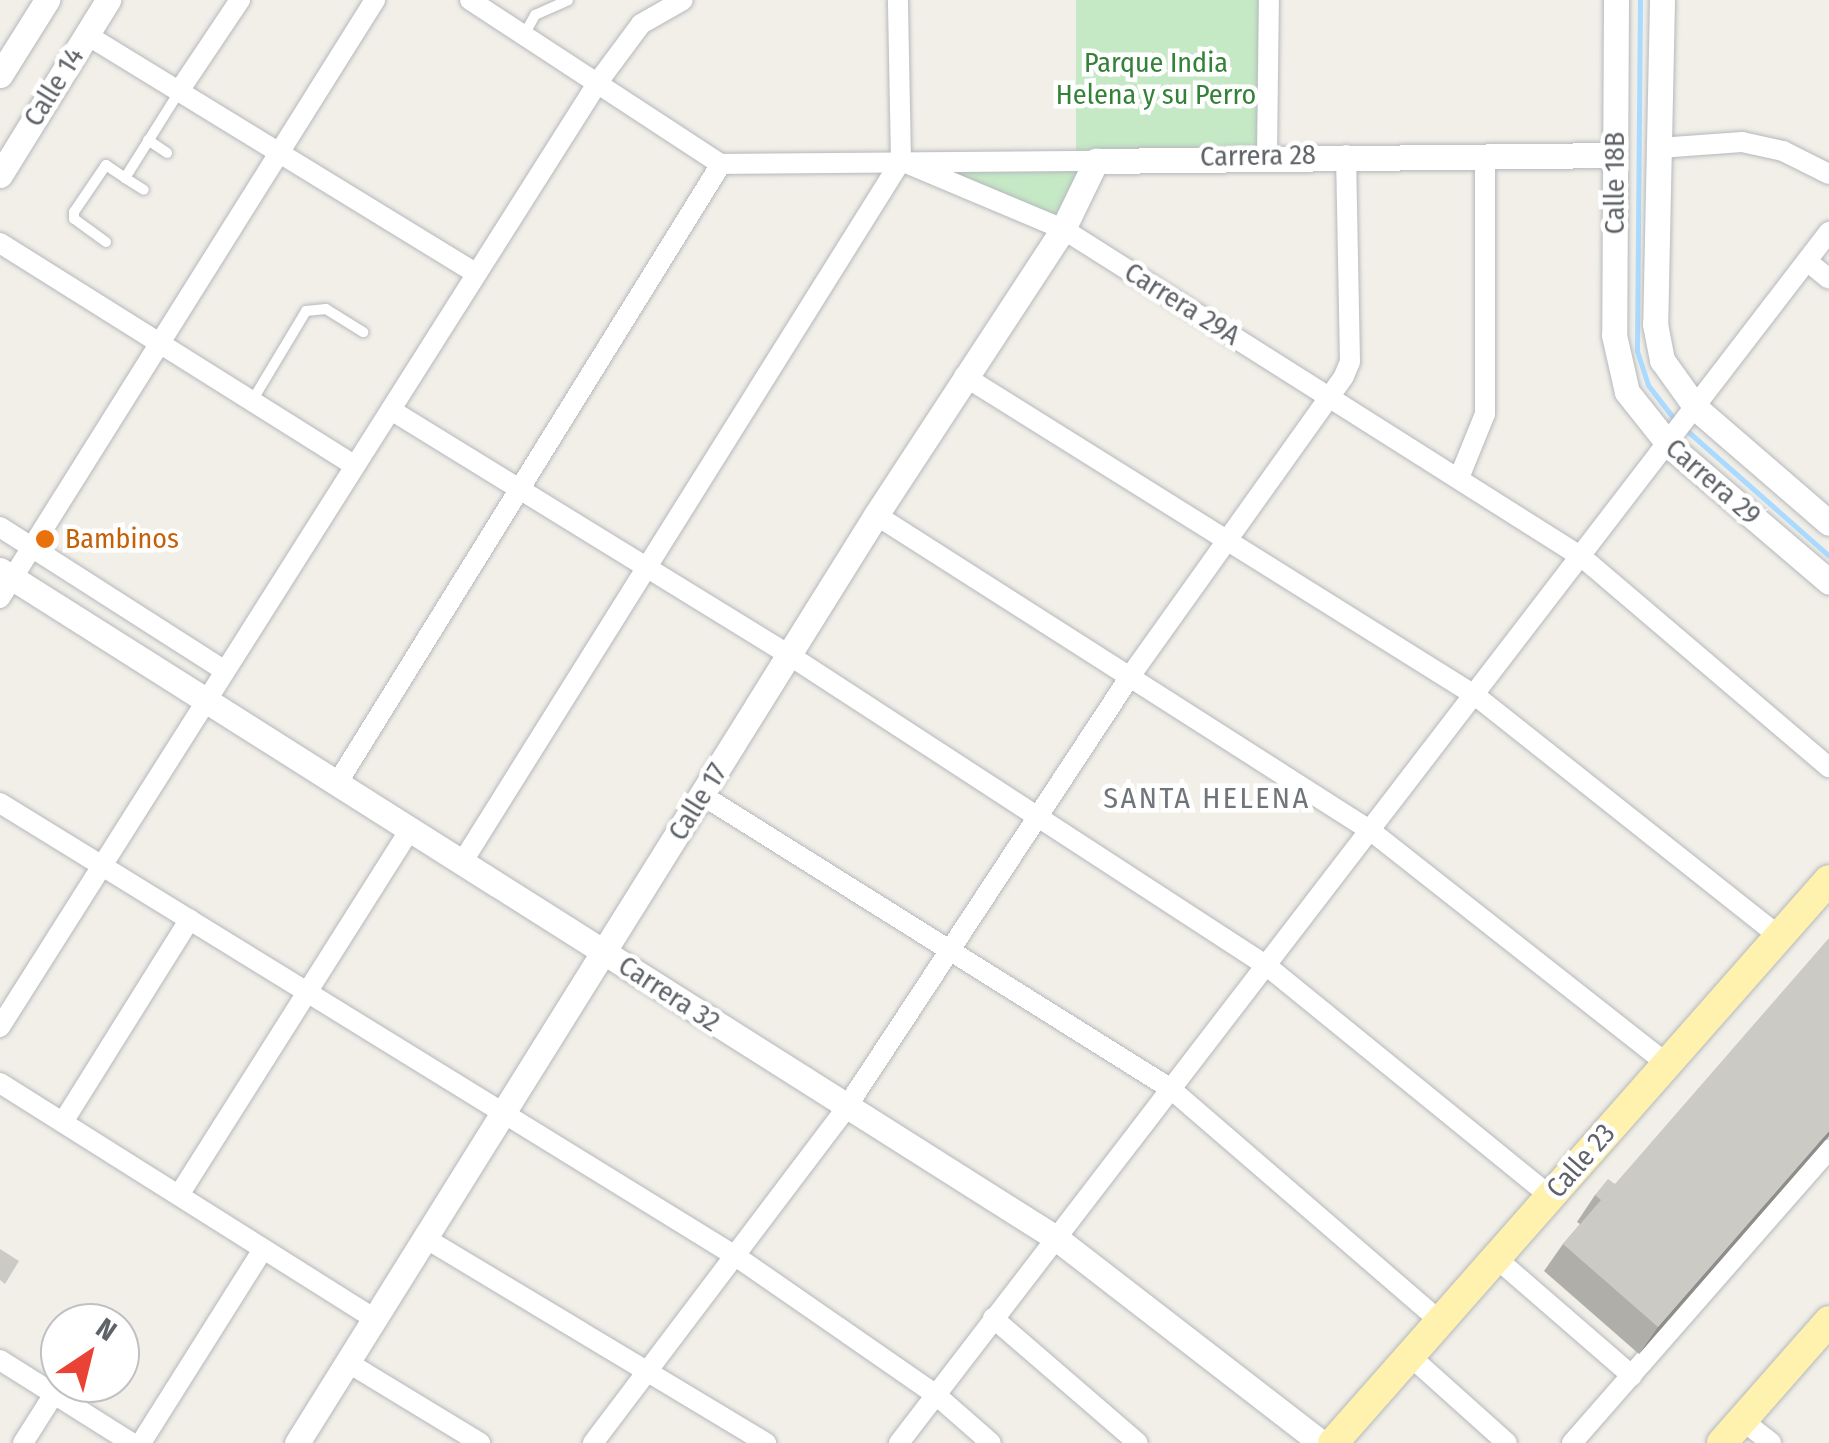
<!DOCTYPE html>
<html>
<head>
<meta charset="utf-8">
<style>
	body { margin:0 }
	#map { position:relative; width:1829px; height:1443px; overflow:hidden; background:#f1efe8; font-family:"Fira Sans Condensed",sans-serif }
	div>[style] { position:absolute }
	.green>* { inset:0; background:#c5e8c5 }
	.stream>* { height:5px; margin:-2.5px; padding:0 2.5px; transform-origin:2.5px; border-radius:2.5px; background:#aadaff }
	.roads { filter:drop-shadow(0 0 2px #b5b8bc) drop-shadow(0 0 2px #b5b8bc) }
	.service>* { height:10px; margin:-5px; padding:0 5px; transform-origin:5px; border-radius:5px; background:#fff }
	.minor>* { height:20px; margin:-10px; padding:0 10px; transform-origin:10px; border-radius:10px; background:#fff }
	.tertiary>* { height:25px; margin:-12.5px; padding:0 12.5px; transform-origin:12.5px; border-radius:12.5px; background:#fff }
	.primary>* { height:30px; margin:-15px; padding:0 15px; transform-origin:15px; border-radius:15px; background:#fff2af }
	.wall>* { inset:0; background:#afaea9 }
	.shaded-wall>* { inset:0; background:#8f8d8a }
	.building>* { inset:0; background:#cccac5 }
	.dots>* { width:28px; height:28px; translate:-50% -50%; box-sizing:border-box; border:5px solid #fff; border-radius:50% }
	span { translate:-50% -50%; white-space:nowrap; text-align:center; line-height:1.15; -webkit-text-stroke:9px #fff; paint-order:stroke }
	.park-label { font-size:28px; color:#348238 }
	.street-label { font-size:28px; color:#5f6368 }
	.food-label { font-size:28px; color:#c56008 }
	.left { translate:0 -50%; text-align:left }
	.neighbourhood-label { font-size:30px; color:#70757a; letter-spacing:2.5px }
	.north { position:absolute; left:40px; top:1303px; width:100px; height:100px; box-sizing:border-box; background:#fff; border:2px solid #bfc1c3; border-radius:50%; rotate:35deg; font-size:28px; font-weight:700; line-height:40px; text-align:center; color:#5f6368 }
	.north::after { content:''; display:block; margin:auto; width:35px; height:45px; background:#ea4335; clip-path:polygon(50% 0,100% 100%,50% 72%,0 100%) }
</style>
</head>
<body>
<div id="map">
	<div class="green">
		<div style="clip-path:polygon(1076px 0,1269px 0,1267px 155px,1096px 161px,1063px 229px,901px 161px,1076px 161px)"></div>
	</div>
	<div class="stream">
		<div style="left:1640px;top:0;width:351px;rotate:90.5deg"></div>
		<div style="left:1637px;top:351px;width:36px;rotate:72deg"></div>
		<div style="left:1648px;top:385px;width:44px;rotate:52.4deg"></div>
		<div style="left:1684px;top:428px;width:193px;rotate:41.4deg"></div>
	</div>
	<div class="roads">
		<div class="service">
			<div style="left:524px;top:35px;width:23px;rotate:-61deg"></div>
			<div style="left:535px;top:15px;width:36px;rotate:-24deg"></div>
			<div style="left:148px;top:140px;width:23px;rotate:34deg"></div>
			<div style="left:125px;top:178px;width:22px;rotate:32deg"></div>
			<div style="left:106px;top:242px;width:39px;rotate:-144deg"></div>
			<div style="left:74px;top:219px;width:7px;rotate:-90deg"></div>
			<div style="left:74px;top:212px;width:57px;rotate:-55.8deg"></div>
			<div style="left:106px;top:165px;width:23px;rotate:34deg"></div>
			<div style="left:125px;top:178px;width:102px;rotate:-57.9deg"></div>
			<div style="left:252px;top:401px;width:105px;rotate:-59deg"></div>
			<div style="left:306px;top:311px;width:20px;rotate:-6deg"></div>
			<div style="left:326px;top:309px;width:44px;rotate:31.9deg"></div>
		</div>
		<div class="minor">
			<div style="left:470px;top:0;width:300px;rotate:33.2deg"></div>
			<div style="left:721px;top:164px;width:375px;rotate:-0.5deg"></div>
			<div style="left:87px;top:35px;width:457px;rotate:31.5deg"></div>
			<div style="left:179px;top:91px;width:110px;rotate:-56.2deg"></div>
			<div style="left:1659px;top:148px;width:83px;rotate:-4.1deg"></div>
			<div style="left:1742px;top:142px;width:42px;rotate:12.4deg"></div>
			<div style="left:1783px;top:151px;width:51px;rotate:26.6deg"></div>
			<div style="left:1267px;top:155px;width:155px;rotate:-89.3deg"></div>
			<div style="left:901px;top:161px;width:176px;rotate:22.8deg"></div>
			<div style="left:1063px;top:229px;width:615px;rotate:32.32deg"></div>
			<div style="left:1583px;top:558px;width:323px;rotate:40.4deg"></div>
			<div style="left:0;top:243px;width:419px;rotate:32.1deg"></div>
			<div style="left:1807px;top:261px;width:28px;rotate:39deg"></div>
			<div style="left:964px;top:376px;width:604px;rotate:32.01deg"></div>
			<div style="left:1476px;top:696px;width:387px;rotate:38.4deg"></div>
			<div style="left:391px;top:410px;width:467px;rotate:31.6deg"></div>
			<div style="left:789px;top:655px;width:570px;rotate:33.05deg"></div>
			<div style="left:1267px;top:966px;width:365px;rotate:39.1deg"></div>
			<div style="left:1459px;top:478px;width:69px;rotate:-67.9deg"></div>
			<div style="left:1485px;top:414px;width:259px;rotate:-90deg"></div>
			<div style="left:876px;top:515px;width:587px;rotate:32.55deg"></div>
			<div style="left:1371px;top:831px;width:377px;rotate:38.2deg"></div>
			<div style="left:0;top:527px;width:267px;rotate:32.6deg"></div>
			<div style="left:0;top:598px;width:706px;rotate:-57.91deg"></div>
			<div style="left:338px;top:782px;width:727px;rotate:-58.21deg"></div>
			<div style="left:702px;top:795px;width:554px;rotate:32.08deg"></div>
			<div style="left:1171px;top:1089px;width:355px;rotate:40.8deg"></div>
			<div style="left:0;top:803px;width:866px;rotate:31.63deg"></div>
			<div style="left:737px;top:1257px;width:241px;rotate:34.7deg"></div>
			<div style="left:935px;top:1394px;width:74px;rotate:41.2deg"></div>
			<div style="left:463px;top:861px;width:826px;rotate:-57.97deg"></div>
			<div style="left:901px;top:161px;width:161px;rotate:-91.1deg"></div>
			<div style="left:0;top:1027px;width:1118px;rotate:-57.67deg"></div>
			<div style="left:598px;top:82px;width:72px;rotate:-53.4deg"></div>
			<div style="left:641px;top:24px;width:48px;rotate:-29.7deg"></div>
			<div style="left:0;top:1083px;width:443px;rotate:32.2deg"></div>
			<div style="left:63px;top:1122px;width:239px;rotate:-58deg"></div>
			<div style="left:179px;top:1195px;width:434px;rotate:-57.7deg"></div>
			<div style="left:425px;top:1238px;width:398px;rotate:31deg"></div>
			<div style="left:1496px;top:1258px;width:180px;rotate:40.9deg"></div>
			<div style="left:993px;top:1318px;width:191px;rotate:40.8deg"></div>
			<div style="left:1410px;top:1356px;width:130px;rotate:41.9deg"></div>
			<div style="left:0;top:1360px;width:156px;rotate:32.2deg"></div>
			<div style="left:347px;top:1362px;width:156px;rotate:31.3deg"></div>
			<div style="left:1742px;top:1420px;width:37px;rotate:38deg"></div>
			<div style="left:23px;top:1443px;width:58px;rotate:-57.7deg"></div>
			<div style="left:141px;top:1443px;width:229px;rotate:-57.8deg"></div>
			<div style="left:593px;top:1443px;width:420px;rotate:-52.9deg"></div>
			<div style="left:846px;top:1108px;width:518px;rotate:-56.65deg"></div>
			<div style="left:1131px;top:675px;width:367px;rotate:-54.5deg"></div>
			<div style="left:1344px;top:376px;width:15px;rotate:-67deg"></div>
			<div style="left:1350px;top:362px;width:207px;rotate:-91.1deg"></div>
			<div style="left:899px;top:1443px;width:1527px;rotate:-52.48deg"></div>
			<div style="left:1572px;top:1443px;width:390px;rotate:-48.8deg"></div>
		</div>
		<div class="tertiary">
			<div style="left:1616px;top:0;width:335px;rotate:90.3deg"></div>
			<div style="left:1614px;top:335px;width:58px;rotate:77.2deg"></div>
			<div style="left:1627px;top:392px;width:69px;rotate:51.5deg"></div>
			<div style="left:1670px;top:446px;width:209px;rotate:40.5deg"></div>
			<div style="left:1662px;top:0;width:324px;rotate:91.2deg"></div>
			<div style="left:1655px;top:324px;width:37px;rotate:79deg"></div>
			<div style="left:1662px;top:360px;width:60px;rotate:54.5deg"></div>
			<div style="left:1697px;top:409px;width:174px;rotate:40.8deg"></div>
			<div style="left:0;top:75px;width:89px;rotate:-57.9deg"></div>
			<div style="left:0;top:175px;width:206px;rotate:-58.3deg"></div>
			<div style="left:0;top:570px;width:1250px;rotate:32.32deg"></div>
			<div style="left:1056px;top:1238px;width:335px;rotate:37.7deg"></div>
			<div style="left:297px;top:1443px;width:1094px;rotate:-58.04deg"></div>
			<div style="left:876px;top:515px;width:342px;rotate:-56.8deg"></div>
			<div style="left:1063px;top:229px;width:76px;rotate:-64.1deg"></div>
			<div style="left:1096px;top:161px;width:519px;rotate:-0.66deg"></div>
		</div>
		<div class="primary">
			<div style="left:1333px;top:1443px;width:750px;rotate:-48.62deg"></div>
			<div style="left:1722px;top:1443px;width:162px;rotate:-48.7deg"></div>
		</div>
	</div>
	<div class="wall">
		<div style="clip-path:polygon(1829px 1136px,1639px 1354px,1544px 1271px,1563px 1244px,1580px 1224px,1577px 1222px,1595px 1195px,1615px 1184px)"></div>
	</div>
	<div class="shaded-wall">
		<div style="clip-path:polygon(1829px 1131px,1829px 1136px,1639px 1354px,1658px 1327px)"></div>
	</div>
	<div class="building">
		<div style="clip-path:polygon(1829px 938px,1829px 1131px,1658px 1327px,1563px 1244px,1601px 1200px,1595px 1195px,1608px 1179px,1615px 1184px)"></div>
		<div style="clip-path:polygon(0 1249px,19px 1261px,5px 1284px,0 1280px)"></div>
	</div>
	<div class="dots">
		<div style="left:45px;top:539px;background:#e8710a"></div>
	</div>
	<div class="park-label">
		<span style="left:1156px;top:79px">Parque India<br>Helena y su Perro</span>
	</div>
	<div class="street-label">
		<span style="left:54px;top:87px;rotate:-58deg">Calle 14</span>
		<span style="left:1258px;top:156px;rotate:-1deg">Carrera 28</span>
		<span style="left:1615px;top:183px;rotate:-90deg">Calle 18B</span>
		<span style="left:1182px;top:304px;rotate:32deg">Carrera 29A</span>
		<span style="left:1713px;top:482px;rotate:41deg">Carrera 29</span>
		<span style="left:698px;top:802px;rotate:-58deg">Calle 17</span>
		<span style="left:669px;top:994px;rotate:33deg">Carrera 32</span>
		<span style="left:1581px;top:1161px;rotate:-49deg">Calle 23</span>
	</div>
	<div class="food-label">
		<span class="left" style="left:65px;top:539px">Bambinos</span>
	</div>
	<div class="neighbourhood-label">
		<span style="left:1207px;top:798px">SANTA HELENA</span>
	</div>
	<div class="north">N</div>
</div>
</body>
</html>
